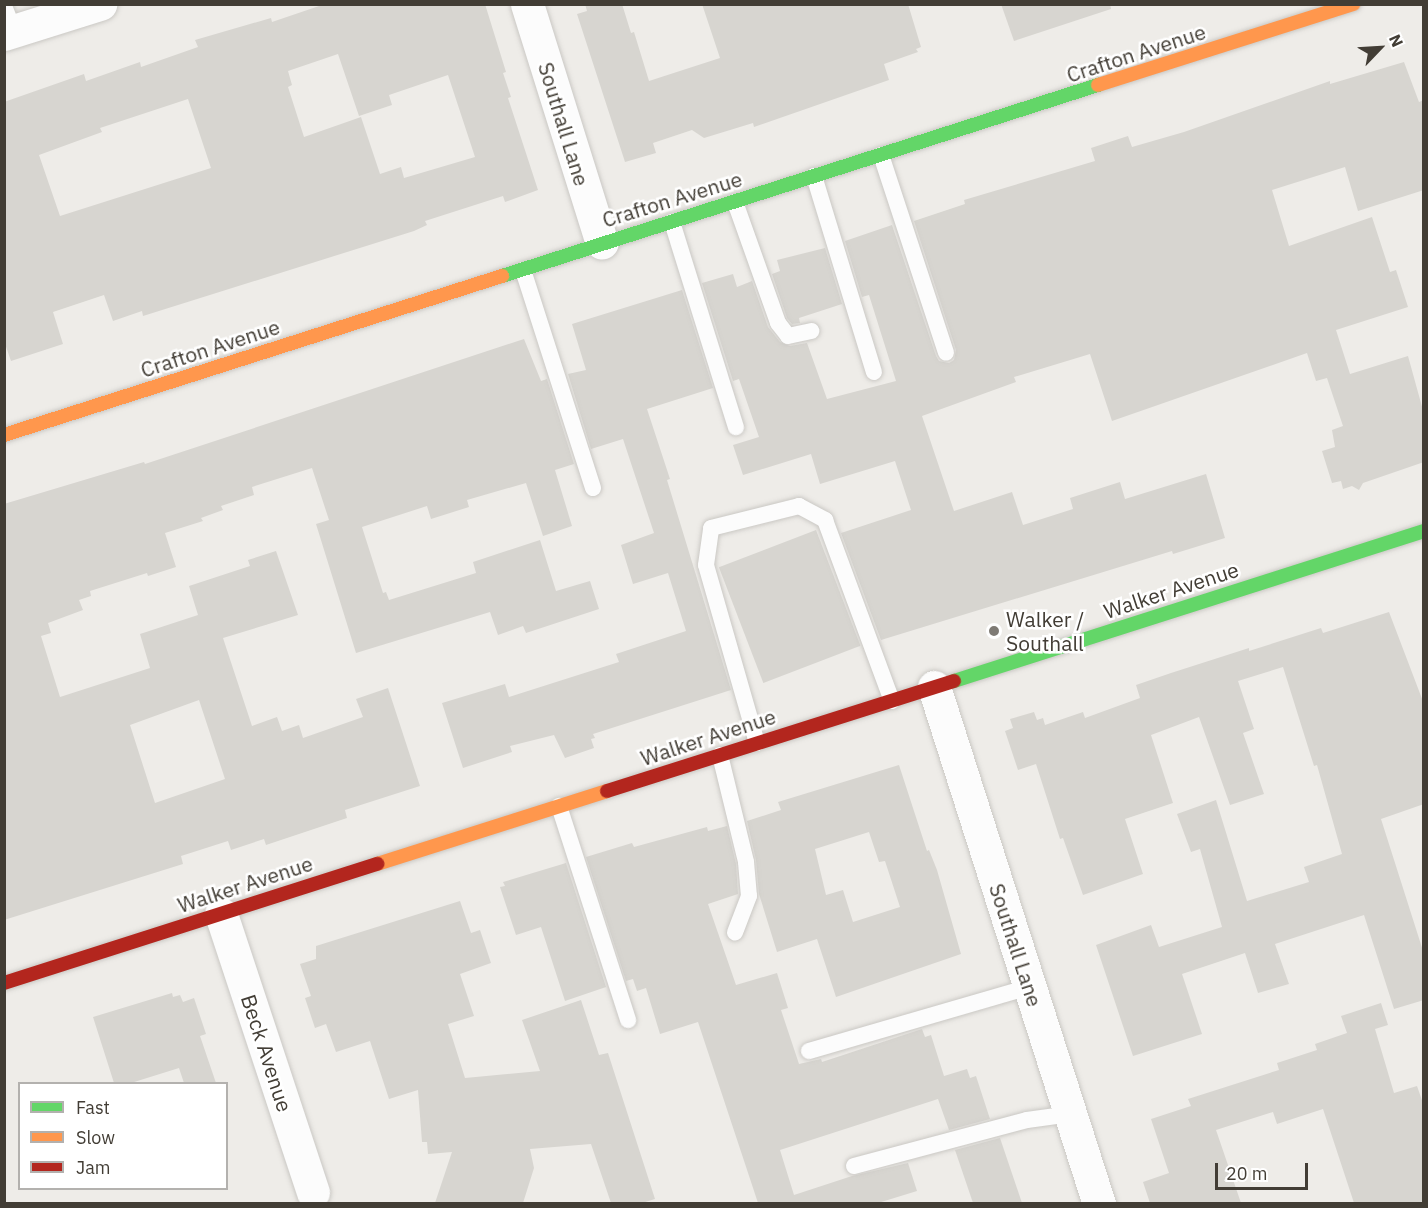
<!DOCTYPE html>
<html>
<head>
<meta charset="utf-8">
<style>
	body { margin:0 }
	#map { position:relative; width:1428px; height:1208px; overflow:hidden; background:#eeece8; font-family:"IBM Plex Sans",sans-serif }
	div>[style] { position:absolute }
	.building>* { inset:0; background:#d7d5d0; transform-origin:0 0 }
	.roads { filter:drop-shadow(0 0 2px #cac8c4) drop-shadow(0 0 2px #cac8c4) }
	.lane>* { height:16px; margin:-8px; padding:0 8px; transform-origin:8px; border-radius:8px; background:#fcfcfc }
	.street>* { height:33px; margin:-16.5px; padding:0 16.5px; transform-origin:16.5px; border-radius:16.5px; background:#fcfcfc }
	.fast>* { height:14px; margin:-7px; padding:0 7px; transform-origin:7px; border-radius:7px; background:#63d668 }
	.slow>* { height:14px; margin:-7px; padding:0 7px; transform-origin:7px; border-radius:7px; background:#ff974d }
	.jam>* { height:14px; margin:-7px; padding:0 7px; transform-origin:7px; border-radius:7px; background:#b3261e }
	.dots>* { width:16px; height:16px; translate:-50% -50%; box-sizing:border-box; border:3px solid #fff; border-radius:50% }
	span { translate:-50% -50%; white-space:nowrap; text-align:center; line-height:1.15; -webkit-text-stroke:5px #fff; paint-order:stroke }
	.street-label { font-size:21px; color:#423d35 }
	.poi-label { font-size:21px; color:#423d35 }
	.left { translate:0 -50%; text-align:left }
	.frame { position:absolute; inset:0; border:6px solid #423d35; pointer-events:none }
	.legend { position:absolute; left:18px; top:1082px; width:210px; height:108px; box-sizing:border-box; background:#fff; border:2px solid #b3b1ae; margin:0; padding:8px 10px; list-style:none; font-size:18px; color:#423d35 }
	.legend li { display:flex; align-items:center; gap:12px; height:30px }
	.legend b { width:30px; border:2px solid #b3b1ae }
	.north { position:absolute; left:1350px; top:18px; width:60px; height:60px; -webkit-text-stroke:4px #fff; paint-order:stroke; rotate:65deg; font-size:16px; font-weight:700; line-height:24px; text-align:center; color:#423d35 }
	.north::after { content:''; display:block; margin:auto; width:21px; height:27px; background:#423d35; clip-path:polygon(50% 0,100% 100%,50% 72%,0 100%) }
	.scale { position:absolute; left:1215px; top:1163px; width:93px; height:27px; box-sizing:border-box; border:3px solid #423d35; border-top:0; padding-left:8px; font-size:18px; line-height:21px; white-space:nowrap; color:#423d35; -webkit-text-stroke:4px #fff; paint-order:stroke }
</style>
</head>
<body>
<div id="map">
	<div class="building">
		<div style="clip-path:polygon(evenodd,325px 4px,485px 4px,506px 72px,503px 73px,511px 97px,508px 98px,538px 190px,505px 202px,503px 196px,425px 221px,427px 225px,414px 231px,143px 316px,142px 311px,113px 321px,104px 295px,53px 312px,63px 344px,11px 361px,4px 341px,4px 102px,84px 74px,86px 81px,140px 62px,141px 67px,198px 47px,195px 40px,271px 18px,272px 22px,325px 4px,338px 54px,359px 116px,392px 105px,389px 95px,448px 75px,475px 157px,404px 178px,401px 167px,380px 174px,361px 117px,304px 137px,288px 87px,292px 85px,288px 71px,338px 54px,325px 4px,188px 99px,211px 168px,60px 216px,39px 155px,102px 132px,100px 128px,188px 99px)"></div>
		<div style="clip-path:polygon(585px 4px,622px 4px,631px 33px,634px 32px,649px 81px,720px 58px,702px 4px,908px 4px,921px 47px,916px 49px,918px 52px,884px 64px,889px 80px,754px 127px,753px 123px,704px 138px,692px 130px,653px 143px,656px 153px,625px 162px,577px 14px,587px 11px)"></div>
		<div style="clip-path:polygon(1001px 4px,1110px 4px,1111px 9px,1014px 41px)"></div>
		<div style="clip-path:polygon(1404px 62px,1419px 102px,1424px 100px,1424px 190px,1358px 211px,1345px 167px,1272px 190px,1289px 246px,1372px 217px,1390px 272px,1396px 270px,1408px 307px,1336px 330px,1350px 374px,1408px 356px,1424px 414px,1424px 462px,1363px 483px,1359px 490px,1352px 486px,1343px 489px,1341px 481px,1332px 483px,1322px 451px,1335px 447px,1332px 430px,1343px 426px,1327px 378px,1316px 381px,1307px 353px,1112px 421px,1090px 354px,1014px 377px,1016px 382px,922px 416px,954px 511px,1012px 492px,1023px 525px,1073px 509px,1070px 498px,1120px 482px,1125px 499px,1206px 474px,1225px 538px,1173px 554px,1172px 551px,881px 640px,841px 533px,911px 510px,895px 461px,820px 484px,811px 454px,743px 475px,733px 445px,759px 437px,739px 379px,733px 381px,702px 283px,733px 274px,737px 287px,752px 281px,768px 327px,780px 342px,790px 346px,807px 343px,827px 399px,896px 381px,869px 295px,862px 297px,845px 241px,892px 225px,936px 356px,939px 361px,949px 363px,954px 360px,956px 350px,914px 221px,965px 204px,964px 200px,1095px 161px,1091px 148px,1128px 136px,1132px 147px,1184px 132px,1330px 81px,1330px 84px)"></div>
		<div style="clip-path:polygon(825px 248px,842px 304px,799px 318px,800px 323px,792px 324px,787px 318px,772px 274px,780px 271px,777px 260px)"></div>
		<div style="clip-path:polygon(682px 290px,713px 388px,647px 409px,670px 479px,667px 480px,731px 690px,593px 734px,595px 738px,591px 739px,594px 748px,565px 758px,554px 735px,510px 746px,512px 752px,463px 768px,442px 703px,505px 684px,509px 697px,619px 662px,616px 654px,686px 631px,668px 573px,633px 584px,621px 545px,654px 533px,623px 439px,591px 449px,568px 374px,586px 370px,572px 324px)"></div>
		<div style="clip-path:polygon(evenodd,524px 339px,541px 381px,547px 379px,574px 464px,555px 470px,572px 526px,543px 536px,526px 483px,467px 500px,469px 507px,431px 519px,427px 506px,362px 527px,383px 593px,386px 592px,389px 600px,476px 573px,473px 562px,540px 540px,556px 591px,590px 581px,599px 609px,526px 633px,523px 626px,498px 635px,490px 612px,356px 653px,316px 524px,329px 520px,312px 468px,252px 487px,254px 495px,221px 506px,223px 510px,201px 518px,203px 521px,165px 533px,176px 567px,148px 576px,147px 573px,90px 591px,91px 596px,79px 600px,83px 610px,48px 623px,51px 633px,41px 636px,60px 697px,150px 668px,140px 634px,198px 615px,189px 586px,250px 566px,248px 560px,276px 551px,298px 615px,223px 638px,252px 726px,277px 717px,282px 731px,299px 725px,303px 738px,363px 717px,356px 699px,388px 688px,420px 786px,345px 810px,347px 818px,266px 845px,264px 839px,231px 850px,228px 841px,181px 856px,183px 864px,4px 920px,4px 504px,144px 462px,145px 464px,524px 339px,199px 700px,225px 779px,155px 803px,130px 725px,199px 700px)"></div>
		<div style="left:816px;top:530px;width:124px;height:104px;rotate:69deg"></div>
		<div style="clip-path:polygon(1389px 612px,1424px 704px,1424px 804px,1381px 819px,1424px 954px,1424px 1000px,1394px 1009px,1364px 915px,1275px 944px,1289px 984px,1258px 993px,1245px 953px,1182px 974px,1202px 1034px,1133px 1056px,1096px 945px,1151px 925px,1159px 947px,1222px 927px,1200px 849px,1191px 852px,1177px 814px,1216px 800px,1247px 901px,1309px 882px,1304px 867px,1342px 854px,1317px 765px,1314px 766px,1283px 667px,1238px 681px,1254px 729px,1243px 733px,1264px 794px,1230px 805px,1199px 717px,1151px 735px,1173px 803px,1125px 819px,1143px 874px,1083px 895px,1063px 838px,1060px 839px,1036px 764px,1018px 770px,1005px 731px,1013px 728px,1010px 719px,1034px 712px,1037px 720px,1043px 718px,1045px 725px,1083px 712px,1085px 718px,1140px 698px,1136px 685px,1171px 673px,1249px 648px,1249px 651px,1321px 628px,1323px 633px)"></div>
		<div style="clip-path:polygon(evenodd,899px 765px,927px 851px,929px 850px,937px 870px,961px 954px,836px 997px,817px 939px,777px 952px,759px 894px,756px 860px,747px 821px,781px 810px,778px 802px,899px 765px,869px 832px,879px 862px,885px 861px,900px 907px,853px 922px,843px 890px,826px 895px,815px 849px,869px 832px)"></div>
		<div style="clip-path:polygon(727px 826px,736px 864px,738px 894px,708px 904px,736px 985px,777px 973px,788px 1008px,781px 1010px,799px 1064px,821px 1059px,822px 1062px,922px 1029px,925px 1037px,931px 1035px,944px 1076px,967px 1069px,970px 1078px,976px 1076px,990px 1119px,949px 1130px,938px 1099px,780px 1150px,794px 1195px,852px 1176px,908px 1163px,917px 1191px,878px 1203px,758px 1203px,698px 1022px,660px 1034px,646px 988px,637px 991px,633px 979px,626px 981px,586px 857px,632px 843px,634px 847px,707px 827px,708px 831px)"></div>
		<div style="clip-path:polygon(566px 863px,606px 987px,565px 1001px,541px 927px,516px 935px,500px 887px,505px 886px,503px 882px)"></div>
		<div style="clip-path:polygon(460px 901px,471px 933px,480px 930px,491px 963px,460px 974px,474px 1016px,448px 1024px,465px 1078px,540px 1071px,522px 1020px,581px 1000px,599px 1055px,608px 1053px,655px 1199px,642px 1203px,611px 1203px,591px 1144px,530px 1149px,534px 1168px,523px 1203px,435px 1203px,452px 1152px,428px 1154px,427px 1142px,422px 1142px,418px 1090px,389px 1099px,370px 1041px,336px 1052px,326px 1024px,315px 1028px,305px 998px,311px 996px,300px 964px,316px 959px,316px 946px)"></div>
		<div style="clip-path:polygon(172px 993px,173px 997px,180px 995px,183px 1002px,194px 998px,206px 1034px,200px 1036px,216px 1083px,184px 1083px,179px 1068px,131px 1083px,114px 1083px,93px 1017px)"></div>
		<div style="clip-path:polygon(1381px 1003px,1388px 1025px,1375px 1029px,1394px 1093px,1417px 1086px,1424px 1106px,1424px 1203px,1354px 1203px,1323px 1109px,1277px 1124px,1273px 1112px,1216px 1130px,1241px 1203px,1150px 1203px,1143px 1182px,1169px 1173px,1151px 1119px,1191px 1106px,1188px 1099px,1279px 1070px,1277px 1063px,1317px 1050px,1315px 1044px,1347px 1033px,1341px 1016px)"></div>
		<div style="clip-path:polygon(1000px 1138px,1022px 1203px,973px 1203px,955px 1150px)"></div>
	</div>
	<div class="roads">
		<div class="lane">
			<div style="left:4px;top:6px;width:27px;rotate:68deg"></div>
			<div style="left:881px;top:155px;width:208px;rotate:71.8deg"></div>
			<div style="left:814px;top:176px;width:205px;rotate:73deg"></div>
			<div style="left:735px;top:202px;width:128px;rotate:70.4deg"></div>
			<div style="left:778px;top:323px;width:16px;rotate:52deg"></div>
			<div style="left:788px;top:336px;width:24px;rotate:-12deg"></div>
			<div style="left:672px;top:222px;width:215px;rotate:72.7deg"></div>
			<div style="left:523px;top:270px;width:229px;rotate:72.2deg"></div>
			<div style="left:757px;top:743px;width:185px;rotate:-106deg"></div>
			<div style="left:706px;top:565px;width:37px;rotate:-82deg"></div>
			<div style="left:711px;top:528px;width:91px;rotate:-14deg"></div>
			<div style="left:799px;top:506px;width:30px;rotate:28deg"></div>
			<div style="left:825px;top:520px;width:193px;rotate:69.7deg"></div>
			<div style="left:720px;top:755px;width:110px;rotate:76.3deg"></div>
			<div style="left:746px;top:862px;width:34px;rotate:85deg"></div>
			<div style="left:749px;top:896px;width:39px;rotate:111deg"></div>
			<div style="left:559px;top:806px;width:225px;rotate:72.1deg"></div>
			<div style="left:809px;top:1051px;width:230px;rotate:-16.2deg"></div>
			<div style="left:854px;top:1166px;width:179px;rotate:-14.9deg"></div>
			<div style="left:1027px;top:1120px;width:44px;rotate:-7.8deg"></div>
		</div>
		<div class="street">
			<div style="left:527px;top:4px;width:250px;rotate:72.6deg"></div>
			<div style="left:4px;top:34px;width:101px;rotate:-17.4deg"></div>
			<div style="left:934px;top:687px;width:543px;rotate:72.3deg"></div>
			<div style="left:221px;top:914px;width:293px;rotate:71.7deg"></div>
		</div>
		<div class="fast">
			<div style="left:502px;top:276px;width:626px;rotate:-17.77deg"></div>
			<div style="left:954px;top:681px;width:493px;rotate:-17.7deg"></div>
		</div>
		<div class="slow">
			<div style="left:1098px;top:85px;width:268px;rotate:-17.6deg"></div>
			<div style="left:4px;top:435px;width:523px;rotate:-17.71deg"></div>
			<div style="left:377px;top:864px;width:241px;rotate:-17.6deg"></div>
		</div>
		<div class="jam">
			<div style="left:607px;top:791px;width:364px;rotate:-17.6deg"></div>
			<div style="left:4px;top:983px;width:392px;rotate:-17.7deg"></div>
		</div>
	</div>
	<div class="dots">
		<div style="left:994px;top:631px;background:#7e7a74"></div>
	</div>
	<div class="street-label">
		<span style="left:1136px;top:53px;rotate:-18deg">Crafton Avenue</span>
		<span style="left:564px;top:124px;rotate:73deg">Southall Lane</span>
		<span style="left:672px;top:199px;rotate:-17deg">Crafton Avenue</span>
		<span style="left:210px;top:348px;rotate:-18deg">Crafton Avenue</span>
		<span style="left:1171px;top:590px;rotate:-18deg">Walker Avenue</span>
		<span style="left:708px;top:737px;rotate:-18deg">Walker Avenue</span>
		<span style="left:245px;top:884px;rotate:-18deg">Walker Avenue</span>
		<span style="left:1016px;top:945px;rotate:72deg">Southall Lane</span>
		<span style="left:267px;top:1053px;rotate:72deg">Beck Avenue</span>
	</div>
	<div class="poi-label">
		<span class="left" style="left:1006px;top:631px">Walker /<br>Southall</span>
	</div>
	<div class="frame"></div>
	<ul class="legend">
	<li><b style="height:8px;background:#63d668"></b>Fast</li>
	<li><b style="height:8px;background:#ff974d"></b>Slow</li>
	<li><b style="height:8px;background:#b3261e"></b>Jam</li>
	</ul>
	<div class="north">N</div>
	<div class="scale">20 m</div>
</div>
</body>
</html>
